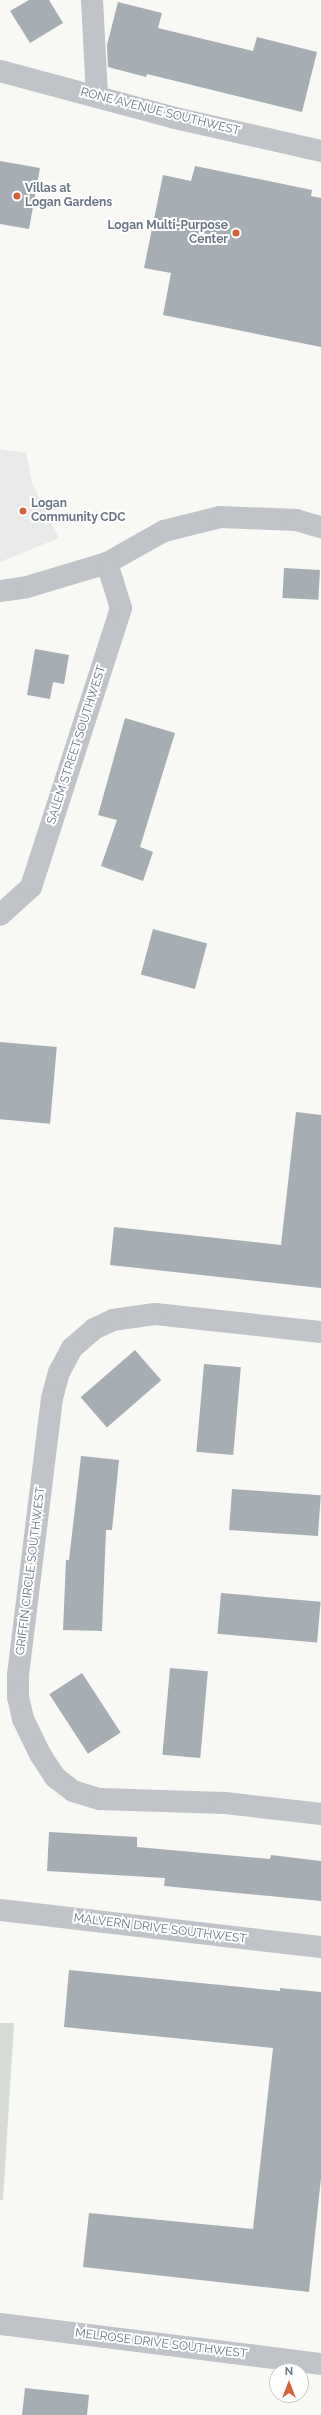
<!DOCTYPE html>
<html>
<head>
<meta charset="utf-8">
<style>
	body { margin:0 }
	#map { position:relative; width:321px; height:2415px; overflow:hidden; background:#f8f8f5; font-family:Raleway,sans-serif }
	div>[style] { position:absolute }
	.built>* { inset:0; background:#e8eae9 }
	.green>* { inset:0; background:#d7dcd5 }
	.building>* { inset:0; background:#a6adb3; transform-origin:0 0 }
	.minor>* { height:22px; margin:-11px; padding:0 11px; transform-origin:11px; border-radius:11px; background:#c0c3c7 }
	.dots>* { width:11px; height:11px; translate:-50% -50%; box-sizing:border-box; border:2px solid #fff; border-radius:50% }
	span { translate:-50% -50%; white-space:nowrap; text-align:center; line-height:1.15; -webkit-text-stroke:4px #fff; paint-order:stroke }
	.street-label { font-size:12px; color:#6a7784 }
	.poi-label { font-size:12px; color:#6a7784; font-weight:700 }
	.left { translate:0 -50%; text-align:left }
	.right { translate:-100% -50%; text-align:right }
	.north { position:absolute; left:269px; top:2363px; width:40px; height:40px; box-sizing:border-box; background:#fff; border:1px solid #c3c9ce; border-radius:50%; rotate:0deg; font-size:11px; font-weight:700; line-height:16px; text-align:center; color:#6a7784 }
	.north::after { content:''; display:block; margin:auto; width:14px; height:18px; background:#d4613a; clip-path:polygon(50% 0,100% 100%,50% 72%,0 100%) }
</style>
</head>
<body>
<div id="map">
	<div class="built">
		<div style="clip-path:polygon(0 449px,26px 453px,32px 483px,59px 538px,0 562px)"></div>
	</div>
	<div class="green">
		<div style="clip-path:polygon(0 2023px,14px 2023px,3px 2200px,0 2200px)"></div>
	</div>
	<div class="building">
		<div style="clip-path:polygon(29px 0,49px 0,63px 23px,30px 43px,10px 11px)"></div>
		<div style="clip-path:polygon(118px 2px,162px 13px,158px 28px,253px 51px,257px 37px,317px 52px,302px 112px,147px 74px,146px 77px,108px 67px,107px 45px)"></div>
		<div style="clip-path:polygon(0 161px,40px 168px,29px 229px,0 224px)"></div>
		<div style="clip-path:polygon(195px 166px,312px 190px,311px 196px,321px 198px,321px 347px,163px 315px,171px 273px,144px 268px,163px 175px,191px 181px)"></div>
		<div style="left:284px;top:568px;width:36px;height:30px;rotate:3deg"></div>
		<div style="clip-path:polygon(35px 649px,69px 655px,64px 684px,53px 682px,50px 699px,27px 695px)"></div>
		<div style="clip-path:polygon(125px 718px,175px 733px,140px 847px,153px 852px,143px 881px,101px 866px,117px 820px,98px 815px)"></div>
		<div style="left:153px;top:929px;width:56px;height:47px;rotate:15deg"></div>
		<div style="left:0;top:1042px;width:57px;height:77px;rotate:5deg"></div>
		<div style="clip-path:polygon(296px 1112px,321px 1115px,321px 1288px,110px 1265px,114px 1227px,281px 1245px)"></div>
		<div style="left:135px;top:1350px;width:40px;height:72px;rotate:49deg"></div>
		<div style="left:204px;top:1364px;width:37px;height:88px;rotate:5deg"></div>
		<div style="clip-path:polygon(81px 1456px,119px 1460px,112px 1530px,106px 1530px,102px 1631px,63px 1630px,66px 1560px,69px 1560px)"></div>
		<div style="left:232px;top:1489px;width:89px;height:41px;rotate:4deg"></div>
		<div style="left:221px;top:1593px;width:100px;height:41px;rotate:5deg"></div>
		<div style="left:170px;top:1668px;width:38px;height:87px;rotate:5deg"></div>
		<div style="left:82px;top:1673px;width:71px;height:39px;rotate:57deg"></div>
		<div style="clip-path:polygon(49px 1832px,137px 1837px,137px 1847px,270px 1859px,271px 1855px,321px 1861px,321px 1901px,164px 1886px,165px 1878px,47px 1871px)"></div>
		<div style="clip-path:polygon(69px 1970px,280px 1991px,280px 1988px,321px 1992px,321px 2178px,309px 2292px,83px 2267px,89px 2213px,253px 2229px,273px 2048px,64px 2027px)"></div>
		<div style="clip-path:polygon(25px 2388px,89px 2395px,87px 2415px,22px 2415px)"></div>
	</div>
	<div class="minor">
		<div style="left:92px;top:0;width:97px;rotate:87deg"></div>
		<div style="left:0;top:71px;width:181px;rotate:15deg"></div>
		<div style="left:175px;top:118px;width:150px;rotate:12.7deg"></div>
		<div style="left:0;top:591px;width:27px;rotate:-8deg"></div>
		<div style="left:27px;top:587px;width:84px;rotate:-16.7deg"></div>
		<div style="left:107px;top:563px;width:65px;rotate:-29.3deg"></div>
		<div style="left:164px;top:531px;width:58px;rotate:-14deg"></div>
		<div style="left:220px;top:517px;width:76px;rotate:2.3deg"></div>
		<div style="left:296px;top:520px;width:26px;rotate:16deg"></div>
		<div style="left:0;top:915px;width:42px;rotate:-42.1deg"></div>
		<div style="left:31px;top:887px;width:293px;rotate:-72.1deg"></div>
		<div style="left:121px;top:608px;width:47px;rotate:-107.3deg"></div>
		<div style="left:321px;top:1332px;width:167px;rotate:-173.8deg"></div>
		<div style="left:155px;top:1314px;width:42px;rotate:171.9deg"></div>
		<div style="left:113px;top:1320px;width:21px;rotate:155deg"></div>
		<div style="left:94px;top:1329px;width:29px;rotate:139deg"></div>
		<div style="left:72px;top:1348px;width:27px;rotate:118deg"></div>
		<div style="left:59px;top:1372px;width:27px;rotate:105deg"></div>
		<div style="left:52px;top:1398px;width:279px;rotate:97deg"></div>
		<div style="left:18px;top:1675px;width:22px;rotate:90deg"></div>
		<div style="left:18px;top:1697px;width:23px;rotate:77deg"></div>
		<div style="left:23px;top:1719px;width:39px;rotate:64deg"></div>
		<div style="left:40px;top:1754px;width:27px;rotate:57deg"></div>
		<div style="left:55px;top:1777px;width:23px;rotate:38deg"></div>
		<div style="left:73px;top:1791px;width:28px;rotate:17deg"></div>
		<div style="left:100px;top:1799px;width:125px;rotate:1.8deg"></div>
		<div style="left:225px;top:1803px;width:97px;rotate:6.5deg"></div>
		<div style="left:0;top:1910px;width:323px;rotate:6.6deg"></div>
		<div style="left:0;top:2324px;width:323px;rotate:7.1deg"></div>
	</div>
	<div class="dots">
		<div style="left:17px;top:196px;background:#d4613a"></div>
		<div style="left:236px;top:233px;background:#d4613a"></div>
		<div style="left:23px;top:511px;background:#d4613a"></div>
	</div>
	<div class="street-label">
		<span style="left:160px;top:112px;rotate:14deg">RONE AVENUE SOUTHWEST</span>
		<span style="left:77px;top:745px;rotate:-72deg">SALEM STREET SOUTHWEST</span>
		<span style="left:31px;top:1571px;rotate:-83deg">GRIFFIN CIRCLE SOUTHWEST</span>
		<span style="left:160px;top:1929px;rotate:7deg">MALVERN DRIVE SOUTHWEST</span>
		<span style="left:161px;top:2344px;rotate:7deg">MELROSE DRIVE SOUTHWEST</span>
	</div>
	<div class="poi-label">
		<span class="left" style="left:25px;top:196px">Villas at<br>Logan Gardens</span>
		<span class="right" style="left:228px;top:233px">Logan Multi-Purpose<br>Center</span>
		<span class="left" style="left:31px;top:511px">Logan<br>Community CDC</span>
	</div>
	<div class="north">N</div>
</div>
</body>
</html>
